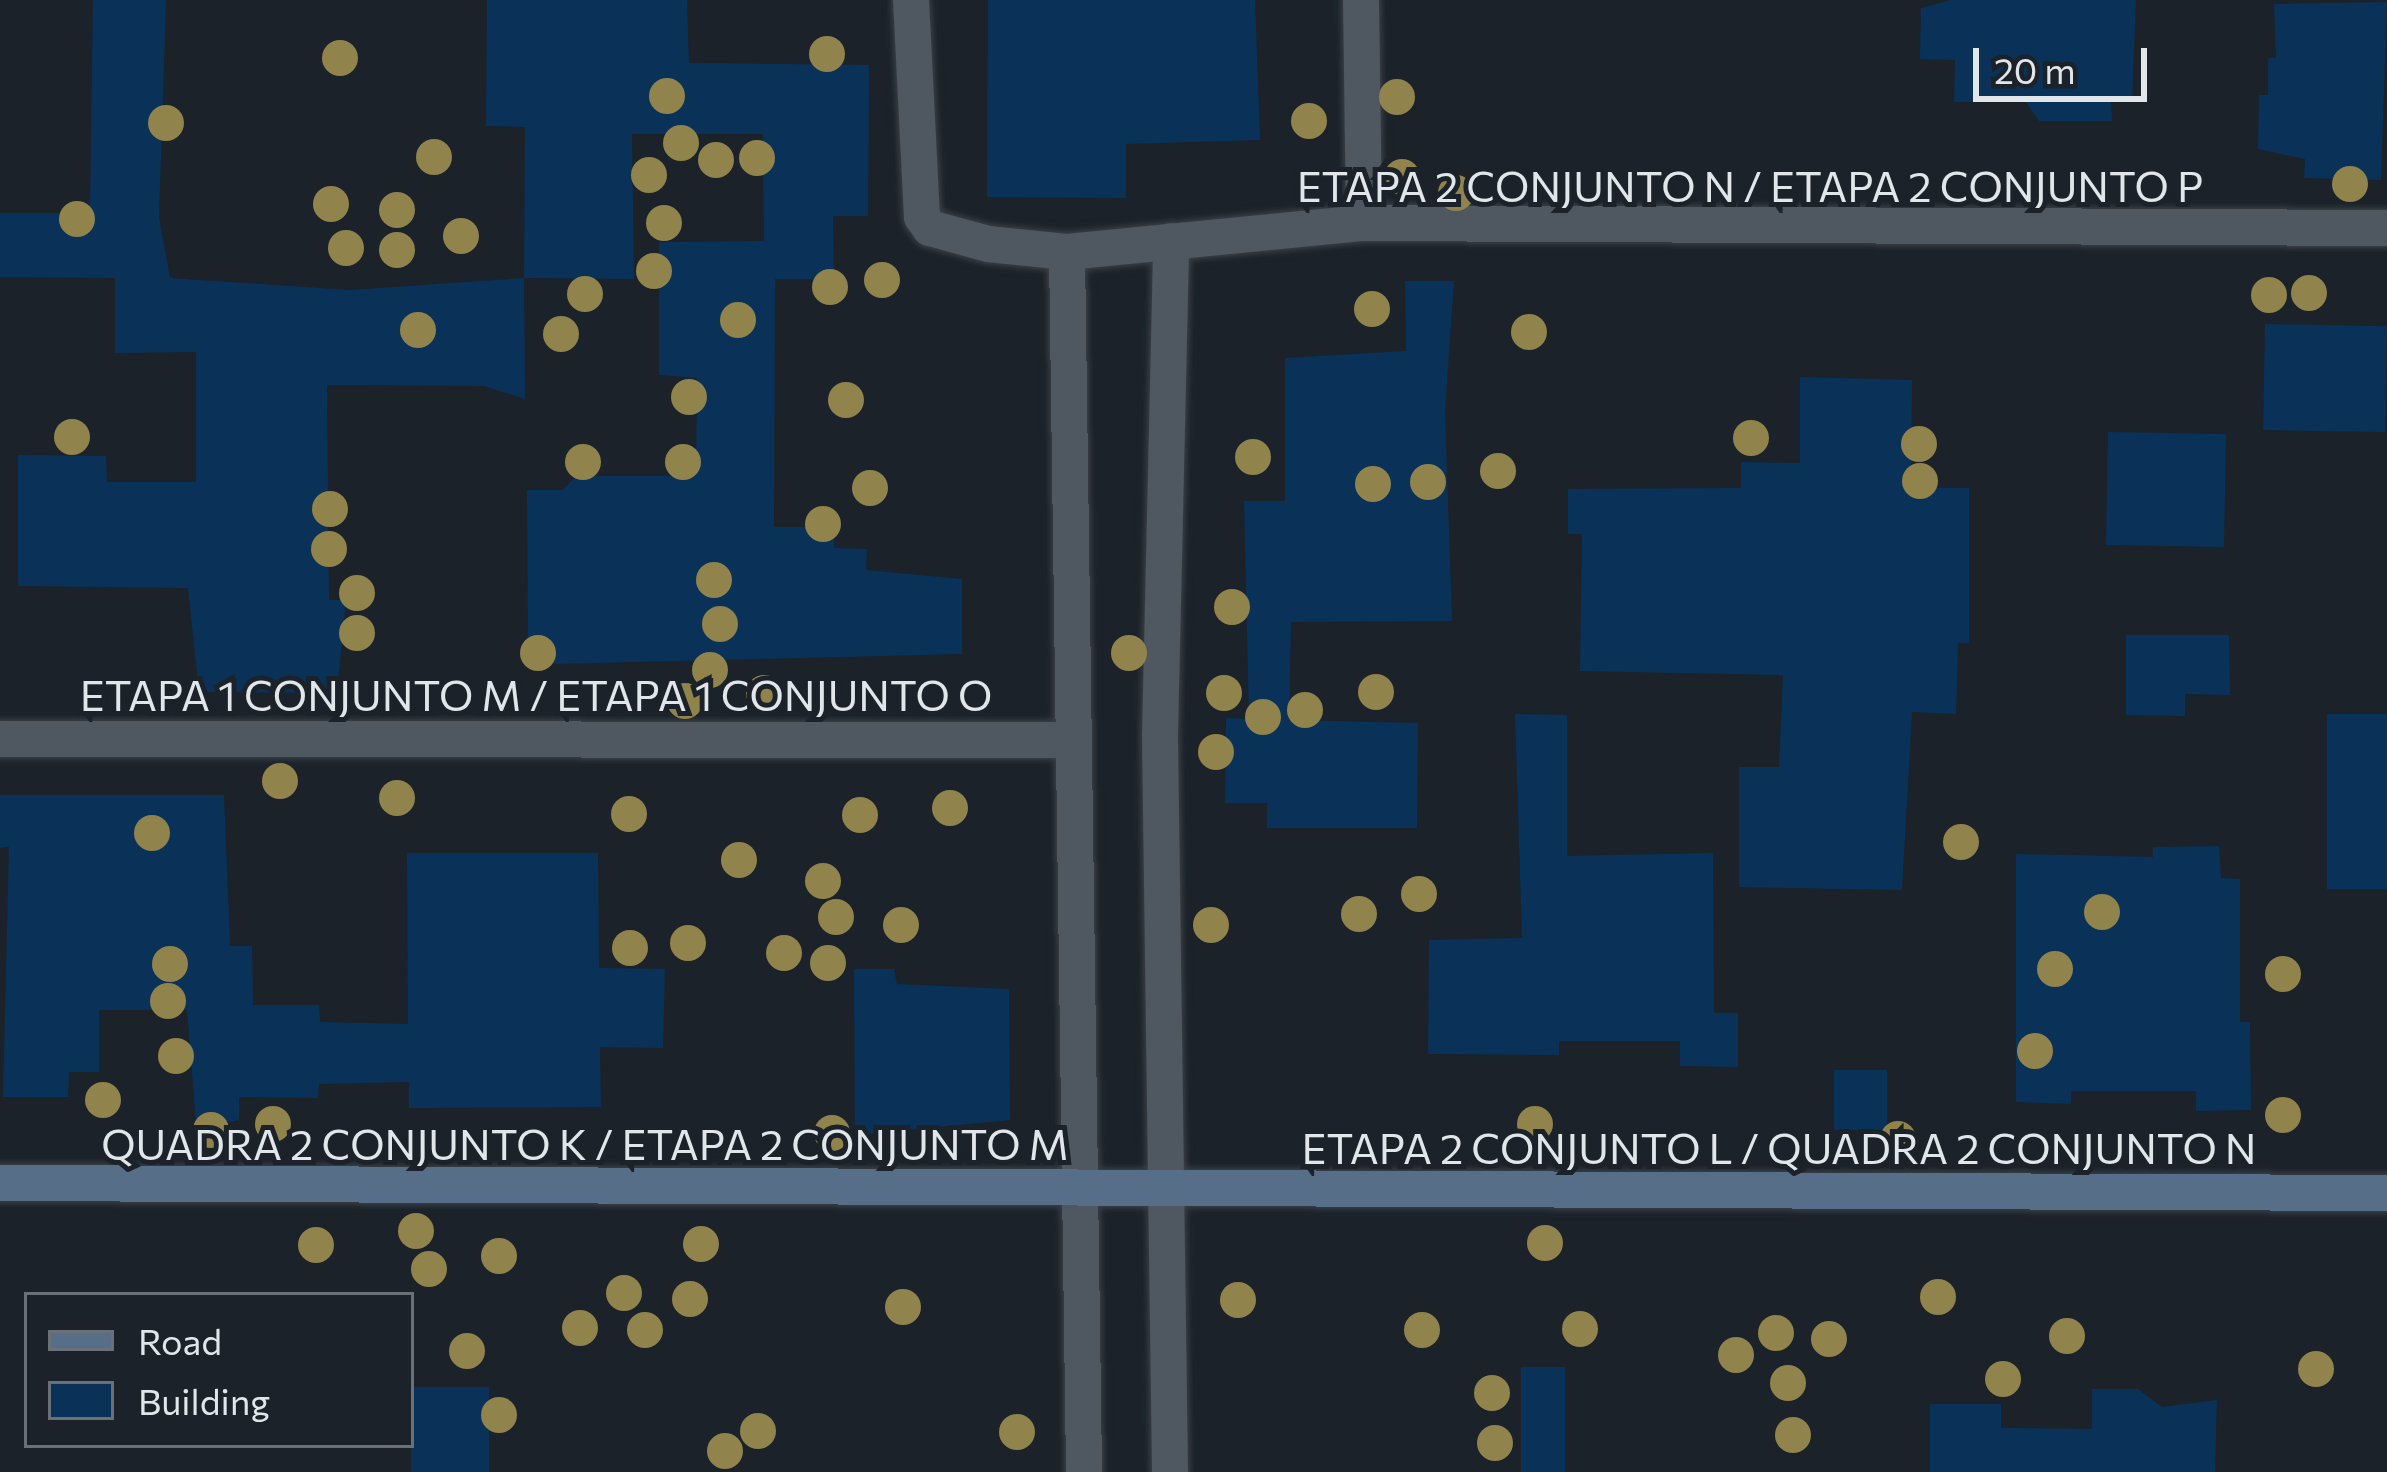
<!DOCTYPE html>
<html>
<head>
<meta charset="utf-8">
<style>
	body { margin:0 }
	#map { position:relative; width:2387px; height:1472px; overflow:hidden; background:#1b222a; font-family:Commissioner,sans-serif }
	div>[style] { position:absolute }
	.building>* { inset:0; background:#0a3258; transform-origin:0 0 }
	.roads { filter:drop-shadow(0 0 3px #3b4046) drop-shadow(0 0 3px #3b4046) }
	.street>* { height:36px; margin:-18px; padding:0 18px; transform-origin:18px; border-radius:18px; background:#4f5760 }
	.secondary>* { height:36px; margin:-18px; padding:0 18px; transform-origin:18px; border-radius:18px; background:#566e88 }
	.trees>* { width:36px; height:36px; margin:-18px; border-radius:50%; background:#90844c }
	span { translate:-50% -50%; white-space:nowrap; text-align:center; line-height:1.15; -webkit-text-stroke:10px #1b222a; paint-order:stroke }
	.street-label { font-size:42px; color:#e1e6eb }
	.legend { position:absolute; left:24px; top:1292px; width:390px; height:156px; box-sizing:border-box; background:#1b222a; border:3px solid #6a7077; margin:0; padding:15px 21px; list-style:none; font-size:36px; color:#e1e6eb }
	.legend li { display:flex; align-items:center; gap:24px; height:60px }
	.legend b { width:60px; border:3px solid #6a7077 }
	.scale { position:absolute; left:1973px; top:48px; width:174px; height:54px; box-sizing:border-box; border:6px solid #e1e6eb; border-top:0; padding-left:15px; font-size:36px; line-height:42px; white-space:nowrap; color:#e1e6eb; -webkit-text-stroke:9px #1b222a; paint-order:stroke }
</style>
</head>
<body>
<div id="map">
	<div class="building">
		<div style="clip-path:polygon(93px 0,166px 0,159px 217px,170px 278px,350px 290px,524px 278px,525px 399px,484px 386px,327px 385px,329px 600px,346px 600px,337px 693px,199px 692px,188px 588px,18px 586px,18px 455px,106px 456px,107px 482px,196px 482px,196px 352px,115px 353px,115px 278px,0 277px,0 213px,90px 213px)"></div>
		<div style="clip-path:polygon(487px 0,687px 0,689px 63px,869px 65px,868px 216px,833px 216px,834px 279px,775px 279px,774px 527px,834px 527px,834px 548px,867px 549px,866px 570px,962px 579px,962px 654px,555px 664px,550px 649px,528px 648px,527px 490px,563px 490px,576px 476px,696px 476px,697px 378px,659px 375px,659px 242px,764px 241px,763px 134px,632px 134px,634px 279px,524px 278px,525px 127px,486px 126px)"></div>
		<div style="clip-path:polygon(988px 0,1255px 0,1260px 140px,1126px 144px,1126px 198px,987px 197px)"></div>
		<div style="clip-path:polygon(1951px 0,2136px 0,2132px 99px,2111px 98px,2112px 121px,2039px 121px,2026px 102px,1954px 102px,1955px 60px,1920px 59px,1921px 8px)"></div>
		<div style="clip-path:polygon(2387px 2px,2381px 180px,2304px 178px,2305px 159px,2258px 149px,2259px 95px,2268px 95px,2268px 58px,2276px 58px,2274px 4px)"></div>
		<div style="clip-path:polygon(1405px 281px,1454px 281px,1445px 410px,1452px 621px,1291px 622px,1289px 720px,1418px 723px,1417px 828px,1267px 828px,1267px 803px,1225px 803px,1226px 718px,1249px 719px,1244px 501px,1285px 501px,1285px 358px,1406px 351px)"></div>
		<div style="left:2265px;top:324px;width:122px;height:106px;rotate:1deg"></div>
		<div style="clip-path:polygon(1800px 377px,1912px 380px,1911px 488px,1969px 488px,1969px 643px,1958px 643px,1956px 714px,1912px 712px,1902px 890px,1739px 887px,1739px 767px,1779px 767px,1783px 675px,1580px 671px,1582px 534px,1568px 534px,1568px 489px,1741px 488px,1741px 462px,1800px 463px)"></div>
		<div style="left:2108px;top:432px;width:118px;height:113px;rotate:1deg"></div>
		<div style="clip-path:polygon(2126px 635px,2229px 635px,2230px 695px,2185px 694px,2185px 716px,2126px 715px)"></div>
		<div style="clip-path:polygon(1515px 714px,1567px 715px,1567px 856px,1713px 853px,1714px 1013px,1738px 1013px,1738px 1067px,1680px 1066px,1680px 1041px,1559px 1041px,1559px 1055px,1428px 1054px,1429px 940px,1522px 938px)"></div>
		<div style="left:2327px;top:714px;width:60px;height:175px"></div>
		<div style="clip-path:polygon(0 795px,224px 795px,230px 946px,252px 946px,253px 1005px,319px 1005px,320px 1022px,408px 1024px,407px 853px,598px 853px,599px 968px,665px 969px,663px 1048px,600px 1047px,601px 1107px,409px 1108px,409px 1082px,319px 1084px,318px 1098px,239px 1097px,239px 1121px,196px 1123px,187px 1010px,99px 1010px,99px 1072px,69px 1072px,68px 1097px,3px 1097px,9px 847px,0 848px)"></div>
		<div style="clip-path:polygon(2219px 846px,2221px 878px,2240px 879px,2240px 1022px,2250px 1022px,2251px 1110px,2196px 1111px,2196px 1091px,2071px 1091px,2071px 1104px,2016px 1102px,2016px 854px,2153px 857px,2153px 847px)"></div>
		<div style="clip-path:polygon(854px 969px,894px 969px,897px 984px,1009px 989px,1010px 1120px,855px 1135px)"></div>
		<div style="left:1834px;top:1070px;width:53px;height:60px"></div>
		<div style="left:1521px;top:1367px;width:44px;height:105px"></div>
		<div style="left:411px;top:1387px;width:78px;height:85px"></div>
		<div style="clip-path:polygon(2092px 1389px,2138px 1389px,2162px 1407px,2217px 1400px,2215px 1472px,1930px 1472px,1930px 1404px,2001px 1404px,2001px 1428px,2092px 1429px)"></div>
	</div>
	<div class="roads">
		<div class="street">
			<div style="left:911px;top:0;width:217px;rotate:87.1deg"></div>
			<div style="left:922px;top:217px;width:14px;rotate:54deg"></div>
			<div style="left:930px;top:228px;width:60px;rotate:15.4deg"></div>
			<div style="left:988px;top:244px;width:79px;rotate:5.8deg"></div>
			<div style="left:1067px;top:252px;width:298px;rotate:-5.6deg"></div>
			<div style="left:1364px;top:223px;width:1023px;rotate:0.28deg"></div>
			<div style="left:1361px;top:0;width:223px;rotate:89.2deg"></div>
			<div style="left:1067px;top:252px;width:1220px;rotate:89.2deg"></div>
			<div style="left:0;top:739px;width:1071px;rotate:0.05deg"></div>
			<div style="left:1170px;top:1472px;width:736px;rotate:-90.78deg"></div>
			<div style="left:1160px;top:736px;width:495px;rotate:-88.7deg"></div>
		</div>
		<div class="secondary">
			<div style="left:0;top:1183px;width:2387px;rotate:0.24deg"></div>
		</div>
	</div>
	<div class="trees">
		<div style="left:827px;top:54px"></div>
		<div style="left:340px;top:58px"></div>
		<div style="left:667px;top:96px"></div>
		<div style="left:1397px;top:97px"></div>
		<div style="left:1309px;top:121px"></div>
		<div style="left:166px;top:123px"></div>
		<div style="left:681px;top:143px"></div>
		<div style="left:434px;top:157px"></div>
		<div style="left:757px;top:158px"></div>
		<div style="left:716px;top:160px"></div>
		<div style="left:649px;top:175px"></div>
		<div style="left:1402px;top:177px"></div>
		<div style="left:2350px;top:184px"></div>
		<div style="left:1456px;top:193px"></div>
		<div style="left:331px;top:204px"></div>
		<div style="left:397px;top:210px"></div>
		<div style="left:77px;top:219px"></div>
		<div style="left:664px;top:223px"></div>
		<div style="left:461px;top:236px"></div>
		<div style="left:346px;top:248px"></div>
		<div style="left:397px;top:250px"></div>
		<div style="left:654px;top:271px"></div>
		<div style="left:882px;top:280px"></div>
		<div style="left:830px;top:287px"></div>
		<div style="left:2309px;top:293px"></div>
		<div style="left:585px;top:294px"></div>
		<div style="left:2269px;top:295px"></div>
		<div style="left:1372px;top:309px"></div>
		<div style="left:738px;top:320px"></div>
		<div style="left:418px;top:330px"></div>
		<div style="left:1529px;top:332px"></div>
		<div style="left:561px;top:334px"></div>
		<div style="left:689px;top:397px"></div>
		<div style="left:846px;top:400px"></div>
		<div style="left:72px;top:437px"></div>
		<div style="left:1751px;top:438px"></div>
		<div style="left:1919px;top:444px"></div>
		<div style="left:1253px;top:457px"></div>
		<div style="left:583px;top:462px"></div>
		<div style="left:683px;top:462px"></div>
		<div style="left:1498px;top:471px"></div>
		<div style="left:1920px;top:481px"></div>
		<div style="left:1428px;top:482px"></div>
		<div style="left:1373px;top:484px"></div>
		<div style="left:870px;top:488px"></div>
		<div style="left:330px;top:509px"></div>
		<div style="left:823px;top:524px"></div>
		<div style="left:329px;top:549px"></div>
		<div style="left:714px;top:580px"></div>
		<div style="left:357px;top:593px"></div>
		<div style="left:1232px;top:607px"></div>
		<div style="left:720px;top:624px"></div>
		<div style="left:357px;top:633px"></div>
		<div style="left:538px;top:653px"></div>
		<div style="left:1129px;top:653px"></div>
		<div style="left:710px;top:670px"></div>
		<div style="left:1376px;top:692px"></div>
		<div style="left:764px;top:693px"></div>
		<div style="left:1224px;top:693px"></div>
		<div style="left:685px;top:701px"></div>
		<div style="left:1305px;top:710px"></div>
		<div style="left:1263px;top:717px"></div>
		<div style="left:1216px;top:752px"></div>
		<div style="left:280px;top:781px"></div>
		<div style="left:397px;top:798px"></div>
		<div style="left:950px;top:808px"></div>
		<div style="left:629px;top:814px"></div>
		<div style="left:860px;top:815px"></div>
		<div style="left:152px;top:833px"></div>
		<div style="left:1961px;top:842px"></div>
		<div style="left:739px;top:860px"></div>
		<div style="left:823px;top:881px"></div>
		<div style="left:1419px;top:894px"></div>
		<div style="left:2102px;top:912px"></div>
		<div style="left:1359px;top:914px"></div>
		<div style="left:836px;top:917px"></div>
		<div style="left:901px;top:925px"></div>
		<div style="left:1211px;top:925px"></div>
		<div style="left:688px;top:943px"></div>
		<div style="left:630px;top:948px"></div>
		<div style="left:784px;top:953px"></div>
		<div style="left:828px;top:963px"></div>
		<div style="left:170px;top:964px"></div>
		<div style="left:2055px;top:969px"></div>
		<div style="left:2283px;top:974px"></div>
		<div style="left:168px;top:1001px"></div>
		<div style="left:2035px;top:1051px"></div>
		<div style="left:176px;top:1056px"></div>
		<div style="left:103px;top:1100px"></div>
		<div style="left:2283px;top:1115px"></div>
		<div style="left:273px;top:1124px"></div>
		<div style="left:1535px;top:1124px"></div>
		<div style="left:211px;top:1130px"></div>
		<div style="left:832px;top:1133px"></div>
		<div style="left:1898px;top:1139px"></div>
		<div style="left:416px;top:1231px"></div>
		<div style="left:1545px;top:1243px"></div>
		<div style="left:701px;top:1244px"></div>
		<div style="left:316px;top:1245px"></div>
		<div style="left:499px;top:1256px"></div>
		<div style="left:429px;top:1269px"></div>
		<div style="left:624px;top:1293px"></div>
		<div style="left:1938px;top:1297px"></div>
		<div style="left:690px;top:1299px"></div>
		<div style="left:1238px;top:1300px"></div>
		<div style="left:903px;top:1307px"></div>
		<div style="left:580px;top:1328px"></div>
		<div style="left:1580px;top:1329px"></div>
		<div style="left:645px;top:1330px"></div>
		<div style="left:1422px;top:1330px"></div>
		<div style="left:1776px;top:1333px"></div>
		<div style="left:2067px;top:1336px"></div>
		<div style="left:1829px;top:1339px"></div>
		<div style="left:467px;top:1351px"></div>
		<div style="left:1736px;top:1355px"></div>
		<div style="left:2316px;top:1369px"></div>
		<div style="left:2003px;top:1379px"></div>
		<div style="left:1788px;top:1383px"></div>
		<div style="left:1492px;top:1393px"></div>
		<div style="left:499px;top:1415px"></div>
		<div style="left:758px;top:1431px"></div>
		<div style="left:1017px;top:1432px"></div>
		<div style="left:1793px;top:1435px"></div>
		<div style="left:1495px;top:1443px"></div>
		<div style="left:725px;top:1451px"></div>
	</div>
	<div class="street-label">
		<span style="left:1750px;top:185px">ETAPA 2 CONJUNTO N / ETAPA 2 CONJUNTO P</span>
		<span style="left:536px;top:694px">ETAPA 1 CONJUNTO M / ETAPA 1 CONJUNTO O</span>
		<span style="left:585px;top:1143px">QUADRA 2 CONJUNTO K / ETAPA 2 CONJUNTO M</span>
		<span style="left:1779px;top:1147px">ETAPA 2 CONJUNTO L / QUADRA 2 CONJUNTO N</span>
	</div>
	<ul class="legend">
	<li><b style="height:15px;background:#566e88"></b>Road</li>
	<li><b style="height:33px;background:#0a3258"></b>Building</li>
	</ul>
	<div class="scale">20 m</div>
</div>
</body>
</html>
